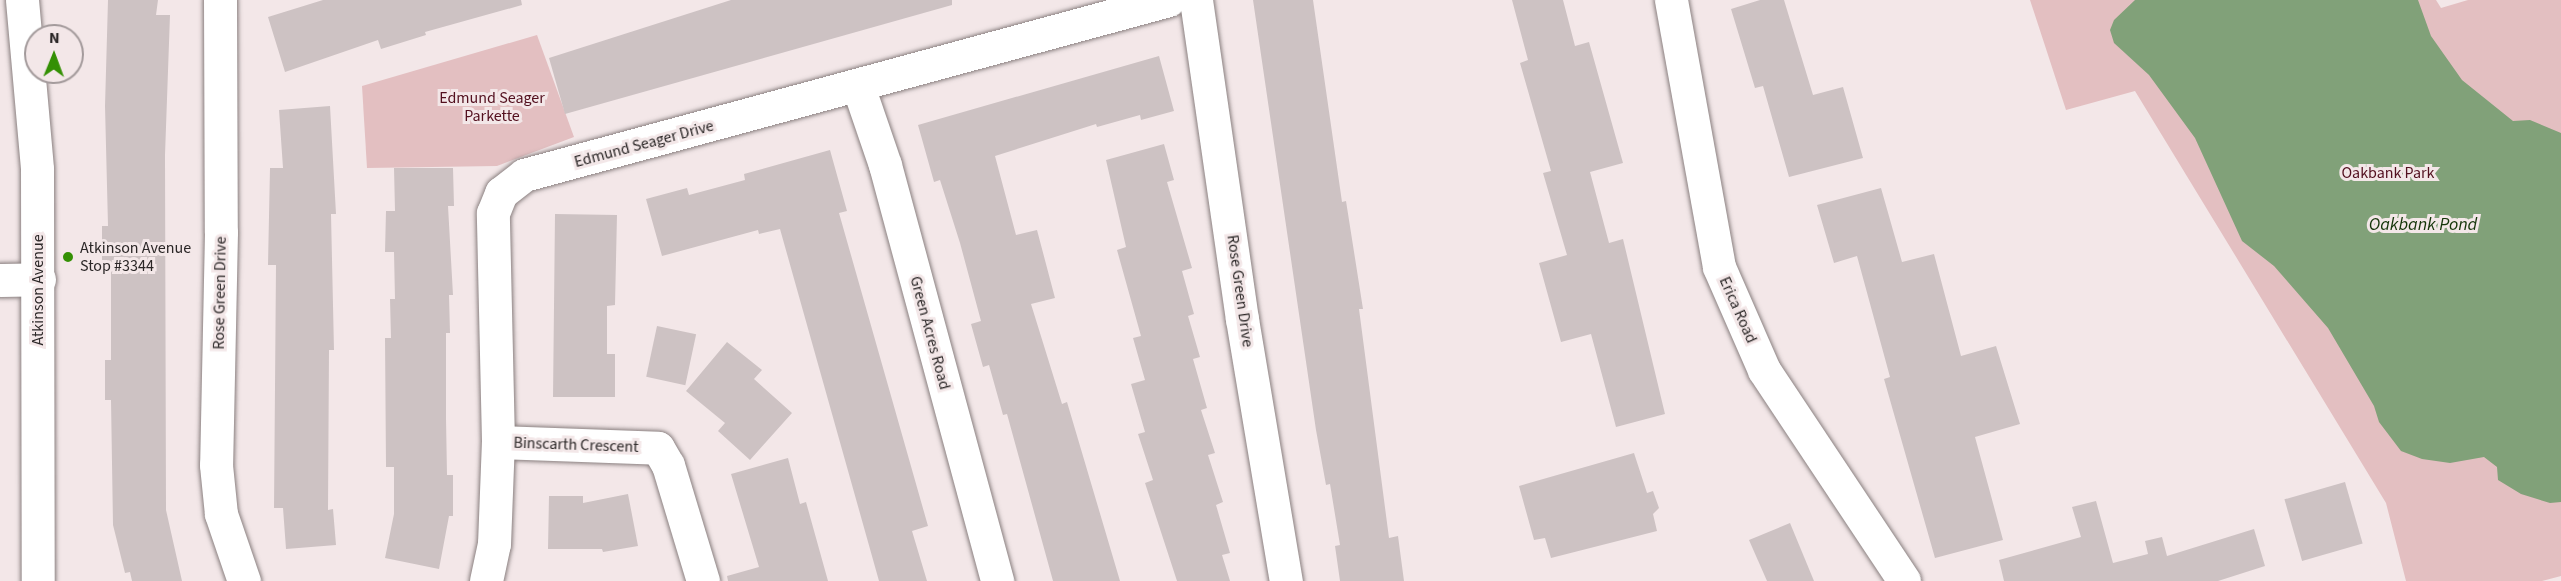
<!DOCTYPE html>
<html>
<head>
<meta charset="utf-8">
<style>
	body { margin:0 }
	#map { position:relative; width:2561px; height:581px; overflow:hidden; background:#f3e7e8; font-family:"Source Sans 3",sans-serif }
	div>[style] { position:absolute }
	.green>* { inset:0; background:#e3bfc1 }
	.water>* { inset:0; background:#81a179 }
	.building>* { inset:0; background:#cdc2c3; transform-origin:0 0 }
	.roads { filter:drop-shadow(0 0 2px #8a8080) drop-shadow(0 0 2px #8a8080) }
	.minor>* { height:33px; margin:-16.5px; padding:0 16.5px; transform-origin:16.5px; border-radius:16.5px; background:#fff }
	.dots>* { width:16px; height:16px; translate:-50% -50%; box-sizing:border-box; border:3px solid #f3e7e8; border-radius:50% }
	span { translate:-50% -50%; white-space:nowrap; text-align:center; line-height:1.15; -webkit-text-stroke:6px #f3e7e8; paint-order:stroke }
	.park-label { font-size:16px; color:#53101f }
	.street-label { font-size:16px; color:#2b2727 }
	.poi-label { font-size:16px; color:#2b2727 }
	.left { translate:0 -50%; text-align:left }
	.water-label { font-size:18px; color:#143509; font-style:italic }
	.north { position:absolute; left:24px; top:24px; width:60px; height:60px; box-sizing:border-box; background:#f3e7e8; border:2px solid #a39a9b; border-radius:50%; rotate:1deg; font-size:16px; font-weight:700; line-height:24px; text-align:center; color:#2b2727 }
	.north::after { content:''; display:block; margin:auto; width:21px; height:27px; background:#349004; clip-path:polygon(50% 0,100% 100%,50% 72%,0 100%) }
</style>
</head>
<body>
<div id="map">
	<div class="green">
		<div style="clip-path:polygon(2030px 0,2436px 0,2441px 8px,2468px 0,2561px 0,2561px 576px,2542px 581px,2406px 581px,2386px 503px,2135px 91px,2066px 110px)"></div>
		<div style="clip-path:polygon(537px 35px,574px 137px,497px 166px,367px 168px,362px 86px)"></div>
	</div>
	<div class="water">
		<div style="clip-path:polygon(2135px 0,2418px 0,2431px 36px,2462px 80px,2513px 121px,2530px 120px,2561px 133px,2561px 502px,2550px 503px,2521px 494px,2498px 480px,2497px 467px,2484px 457px,2450px 463px,2422px 459px,2401px 451px,2379px 422px,2374px 406px,2328px 328px,2274px 266px,2242px 241px,2195px 138px,2149px 75px,2114px 43px,2110px 30px,2114px 20px)"></div>
	</div>
	<div class="building">
		<div style="clip-path:polygon(108px 0,158px 0,156px 15px,170px 15px,165px 155px,166px 510px,182px 581px,132px 581px,130px 572px,125px 573px,113px 525px,111px 400px,105px 400px,105px 360px,111px 360px,111px 270px,102px 270px,102px 226px,108px 226px,105px 106px)"></div>
		<div style="clip-path:polygon(323px 0,521px 0,522px 5px,425px 32px,426px 35px,381px 49px,378px 40px,285px 72px,268px 17px)"></div>
		<div style="clip-path:polygon(731px 0,952px 0,952px 5px,565px 114px,549px 58px)"></div>
		<div style="clip-path:polygon(1253px 0,1313px 0,1342px 202px,1346px 201px,1363px 309px,1359px 309px,1389px 538px,1398px 536px,1404px 581px,1340px 581px,1335px 546px,1340px 545px,1330px 484px,1326px 485px,1316px 430px)"></div>
		<div style="clip-path:polygon(1512px 0,1563px 0,1575px 46px,1589px 42px,1623px 163px,1590px 172px,1609px 243px,1623px 239px,1665px 414px,1616px 427px,1591px 334px,1561px 342px,1539px 263px,1567px 255px,1543px 173px,1551px 171px,1520px 63px,1528px 60px)"></div>
		<div style="clip-path:polygon(1760px 0,1784px 0,1813px 95px,1843px 87px,1863px 158px,1789px 177px,1763px 86px,1755px 88px,1731px 9px)"></div>
		<div style="clip-path:polygon(1159px 56px,1174px 111px,1141px 120px,1140px 115px,1097px 127px,1096px 124px,995px 156px,1016px 235px,1037px 230px,1055px 298px,1031px 304px,1062px 404px,1067px 402px,1120px 581px,1053px 581px,1007px 414px,1003px 415px,989px 365px,983px 367px,971px 324px,981px 321px,960px 243px,940px 180px,934px 182px,918px 125px)"></div>
		<div style="clip-path:polygon(330px 106px,336px 214px,331px 214px,334px 350px,329px 350px,328px 510px,333px 509px,336px 545px,286px 549px,283px 508px,274px 508px,276px 265px,268px 265px,270px 168px,283px 168px,279px 110px)"></div>
		<div style="clip-path:polygon(1164px 144px,1174px 180px,1167px 182px,1192px 268px,1182px 271px,1194px 314px,1188px 316px,1200px 357px,1193px 359px,1207px 408px,1201px 410px,1215px 453px,1208px 455px,1223px 502px,1216px 505px,1230px 553px,1222px 555px,1230px 581px,1177px 581px,1145px 483px,1153px 480px,1138px 434px,1145px 432px,1131px 384px,1145px 380px,1133px 338px,1141px 336px,1117px 250px,1126px 247px,1106px 160px)"></div>
		<div style="clip-path:polygon(830px 150px,847px 211px,839px 213px,928px 526px,912px 531px,927px 581px,879px 581px,780px 229px,759px 234px,758px 230px,662px 256px,646px 199px,687px 188px,689px 195px,745px 180px,744px 174px)"></div>
		<div style="clip-path:polygon(394px 168px,453px 168px,454px 206px,448px 206px,453px 295px,449px 295px,450px 333px,446px 333px,446px 418px,447px 475px,453px 475px,453px 516px,449px 516px,439px 569px,385px 558px,394px 514px,394px 467px,386px 467px,385px 338px,391px 338px,390px 299px,395px 299px,394px 252px,385px 252px,386px 211px,395px 211px)"></div>
		<div style="clip-path:polygon(1881px 188px,1902px 262px,1934px 254px,1961px 356px,1996px 346px,2020px 424px,1975px 437px,2003px 540px,1935px 558px,1884px 379px,1890px 377px,1857px 256px,1834px 263px,1817px 205px)"></div>
		<div style="clip-path:polygon(555px 214px,617px 215px,615px 305px,607px 306px,607px 354px,615px 354px,615px 397px,553px 397px)"></div>
		<div style="left:657px;top:326px;width:40px;height:52px;rotate:12deg"></div>
		<div style="clip-path:polygon(727px 342px,762px 370px,754px 379px,792px 413px,750px 460px,718px 431px,725px 423px,686px 391px)"></div>
		<div style="clip-path:polygon(1634px 453px,1647px 493px,1653px 491px,1659px 508px,1653px 514px,1657px 531px,1551px 558px,1545px 538px,1534px 540px,1519px 486px)"></div>
		<div style="clip-path:polygon(788px 458px,800px 504px,806px 502px,828px 581px,728px 581px,727px 576px,759px 567px,731px 474px)"></div>
		<div style="left:2345px;top:482px;width:64px;height:63px;rotate:74deg"></div>
		<div style="clip-path:polygon(628px 494px,638px 546px,603px 552px,602px 549px,548px 549px,549px 496px,583px 496px,583px 503px)"></div>
		<div style="clip-path:polygon(2096px 501px,2113px 563px,2148px 554px,2145px 541px,2162px 537px,2167px 556px,2254px 529px,2265px 566px,2218px 581px,2004px 581px,1999px 560px,2081px 537px,2072px 507px)"></div>
		<div style="clip-path:polygon(1790px 523px,1814px 581px,1767px 581px,1749px 540px)"></div>
	</div>
	<div class="roads">
		<div class="minor">
			<div style="left:22px;top:0;width:170px;rotate:84.9deg"></div>
			<div style="left:37px;top:169px;width:412px;rotate:89.9deg"></div>
			<div style="left:220px;top:0;width:232px;rotate:89.8deg"></div>
			<div style="left:221px;top:232px;width:233px;rotate:91.2deg"></div>
			<div style="left:216px;top:465px;width:49px;rotate:84.2deg"></div>
			<div style="left:221px;top:514px;width:71px;rotate:71.1deg"></div>
			<div style="left:1196px;top:0;width:322px;rotate:81.8deg"></div>
			<div style="left:1242px;top:319px;width:266px;rotate:80.5deg"></div>
			<div style="left:1671px;top:0;width:271px;rotate:79.8deg"></div>
			<div style="left:1719px;top:267px;width:112px;rotate:66.4deg"></div>
			<div style="left:1764px;top:370px;width:253px;rotate:56.4deg"></div>
			<div style="left:858px;top:86px;width:83px;rotate:71.1deg"></div>
			<div style="left:885px;top:165px;width:431px;rotate:74.9deg"></div>
			<div style="left:0;top:280px;width:39px;rotate:-1deg"></div>
			<div style="left:498px;top:442px;width:160px;rotate:2.1deg"></div>
			<div style="left:658px;top:448px;width:20px;rotate:60deg"></div>
			<div style="left:668px;top:465px;width:121px;rotate:73.2deg"></div>
			<div style="left:486px;top:581px;width:38px;rotate:-78deg"></div>
			<div style="left:494px;top:544px;width:102px;rotate:-87.8deg"></div>
			<div style="left:498px;top:442px;width:229px;rotate:-91.3deg"></div>
			<div style="left:493px;top:213px;width:22px;rotate:-68deg"></div>
			<div style="left:501px;top:193px;width:29px;rotate:-38deg"></div>
			<div style="left:524px;top:175px;width:668px;rotate:-15.18deg"></div>
		</div>
	</div>
	<div class="dots">
		<div style="left:68px;top:257px;background:#349004"></div>
	</div>
	<div class="park-label">
		<span style="left:492px;top:107px">Edmund Seager<br>Parkette</span>
		<span style="left:2388px;top:173px">Oakbank Park</span>
	</div>
	<div class="street-label">
		<span style="left:644px;top:144px;rotate:-15deg">Edmund Seager Drive</span>
		<span style="left:38px;top:290px;rotate:-90deg">Atkinson Avenue</span>
		<span style="left:1240px;top:291px;rotate:82deg">Rose Green Drive</span>
		<span style="left:220px;top:293px;rotate:-89deg">Rose Green Drive</span>
		<span style="left:1738px;top:310px;rotate:66deg">Erica Road</span>
		<span style="left:930px;top:333px;rotate:75deg">Green Acres Road</span>
		<span style="left:576px;top:445px;rotate:2deg">Binscarth Crescent</span>
	</div>
	<div class="poi-label">
		<span class="left" style="left:80px;top:257px">Atkinson Avenue<br>Stop #3344</span>
	</div>
	<div class="water-label">
		<span style="left:2423px;top:225px">Oakbank Pond</span>
	</div>
	<div class="north">N</div>
</div>
</body>
</html>
